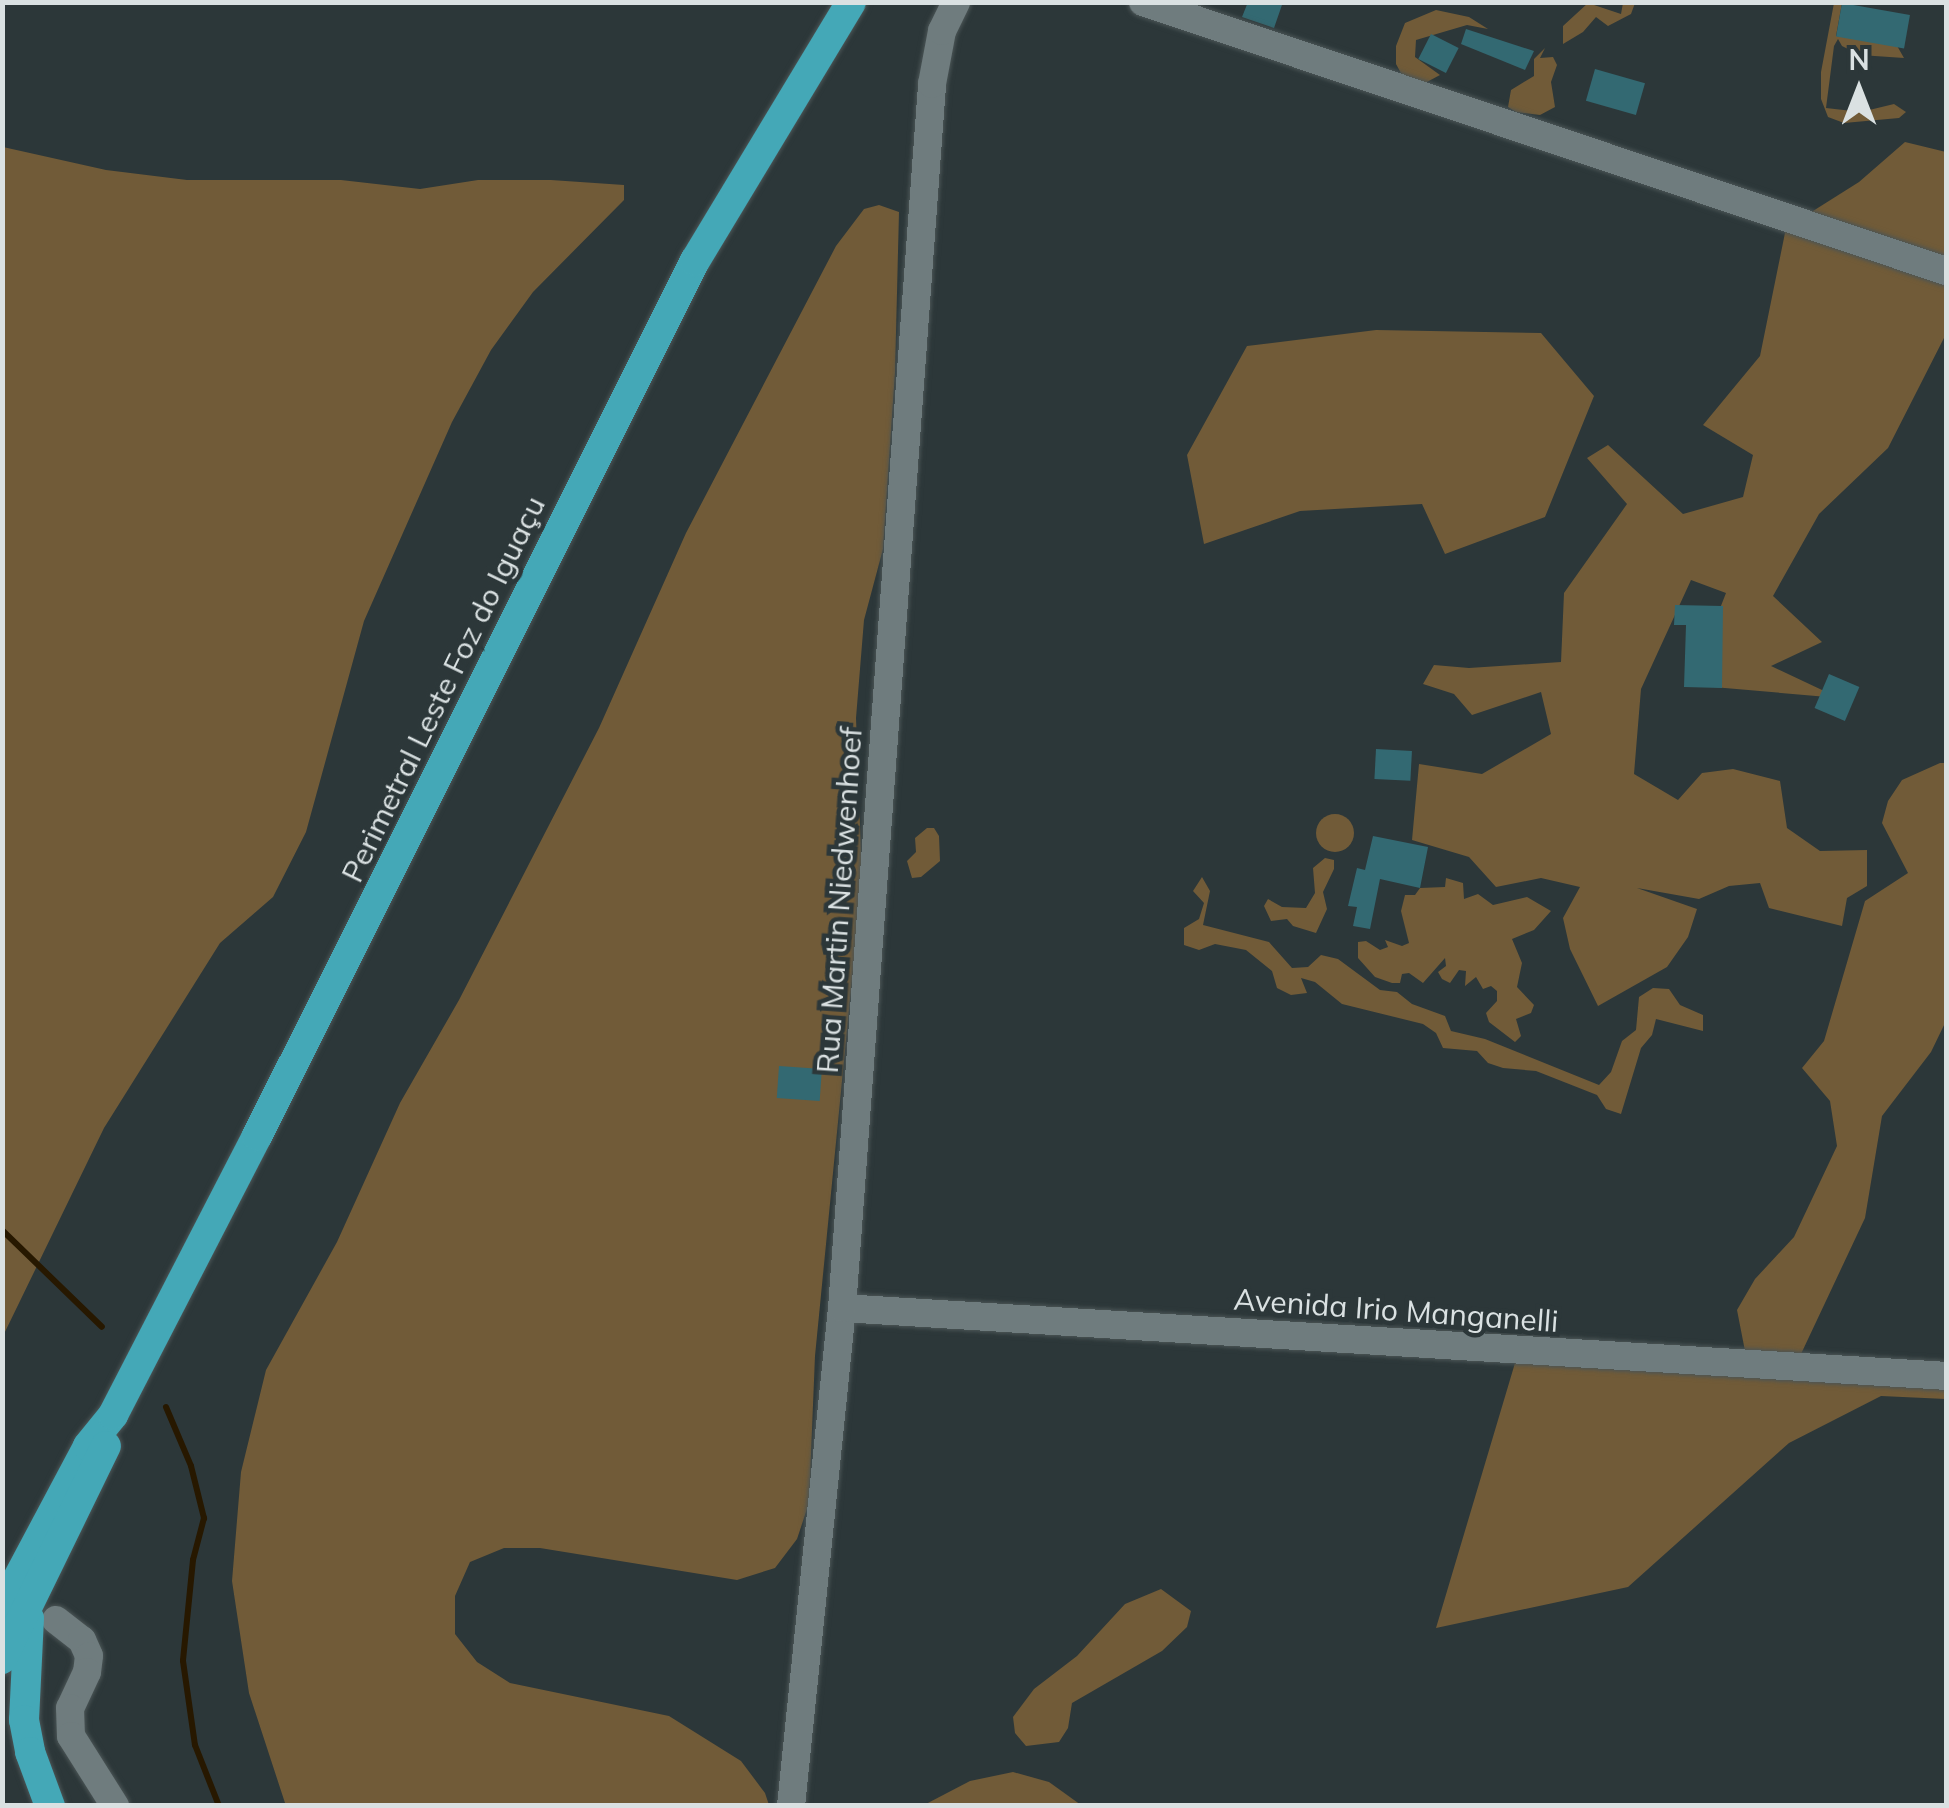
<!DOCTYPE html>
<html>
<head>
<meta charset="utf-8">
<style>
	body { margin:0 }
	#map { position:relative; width:1949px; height:1808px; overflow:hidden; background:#2c3739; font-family:Mulish,sans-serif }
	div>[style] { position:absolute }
	.forest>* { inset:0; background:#715b38 }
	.round { border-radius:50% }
	.stream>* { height:6px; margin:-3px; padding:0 3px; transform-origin:3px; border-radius:3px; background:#271800 }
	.building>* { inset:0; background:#336972; transform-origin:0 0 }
	.roads { filter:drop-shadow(0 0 2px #4b5556) drop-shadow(0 0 2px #4b5556) }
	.minor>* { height:28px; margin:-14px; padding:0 14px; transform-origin:14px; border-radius:14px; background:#6f7c7e }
	.highway>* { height:30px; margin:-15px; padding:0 15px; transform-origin:15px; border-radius:15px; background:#44a8b7 }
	span { translate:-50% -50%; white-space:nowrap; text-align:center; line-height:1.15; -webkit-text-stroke:9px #2c3739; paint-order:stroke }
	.street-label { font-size:30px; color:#dae1e2 }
	.frame { position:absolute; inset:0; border:5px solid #dae1e2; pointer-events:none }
	.north { position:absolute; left:1809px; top:40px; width:100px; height:100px; -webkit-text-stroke:8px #2c3739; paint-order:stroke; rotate:0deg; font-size:28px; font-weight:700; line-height:40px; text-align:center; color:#dae1e2 }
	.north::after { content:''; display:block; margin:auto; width:35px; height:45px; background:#dae1e2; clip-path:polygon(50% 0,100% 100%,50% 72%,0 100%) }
</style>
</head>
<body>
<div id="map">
	<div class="forest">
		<div style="clip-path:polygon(1588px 3px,1621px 14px,1623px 3px,1635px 3px,1631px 14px,1608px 26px,1596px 17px,1583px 32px,1563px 44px,1563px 26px)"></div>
		<div style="clip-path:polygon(1834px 3px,1842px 3px,1836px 36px,1896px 44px,1904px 58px,1860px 55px,1842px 46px,1838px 39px,1834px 46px,1826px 108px,1861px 112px,1894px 104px,1906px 112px,1899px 118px,1844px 123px,1828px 117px,1821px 99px,1821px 72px)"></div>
		<div style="clip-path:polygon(1436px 10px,1469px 17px,1488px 29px,1467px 25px,1416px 40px,1415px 57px,1440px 75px,1425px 83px,1402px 75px,1396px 64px,1396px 46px,1405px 23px)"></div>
		<div style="clip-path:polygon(1545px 48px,1540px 58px,1553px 57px,1557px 65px,1551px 82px,1555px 107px,1540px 115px,1516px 112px,1508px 107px,1511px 90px,1534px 76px,1534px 59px)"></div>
		<div style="clip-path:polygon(1905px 142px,1946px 152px,1946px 334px,1888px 448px,1819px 514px,1773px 596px,1822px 642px,1771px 666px,1839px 698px,1690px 685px,1726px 593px,1691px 580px,1641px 689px,1634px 774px,1678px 800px,1702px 773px,1733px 769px,1780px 781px,1787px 828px,1820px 851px,1867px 850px,1867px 886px,1847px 898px,1842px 926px,1769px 908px,1760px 883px,1729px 886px,1699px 899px,1637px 888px,1697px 909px,1688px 937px,1667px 967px,1598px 1006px,1570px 949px,1563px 918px,1580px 887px,1541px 878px,1496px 887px,1469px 857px,1412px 840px,1419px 764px,1482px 774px,1551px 734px,1541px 692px,1472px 715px,1454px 694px,1423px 684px,1434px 665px,1469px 668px,1561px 662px,1564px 593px,1627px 504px,1587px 458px,1608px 445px,1683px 514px,1743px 497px,1753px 455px,1703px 425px,1760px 356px,1786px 228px,1859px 182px)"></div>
		<div style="clip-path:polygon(3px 147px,106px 170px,187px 180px,341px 180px,420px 189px,478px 180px,551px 180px,624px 185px,624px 200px,533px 292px,491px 350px,452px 422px,364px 621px,306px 832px,273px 897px,220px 943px,104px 1128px,3px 1336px)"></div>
		<div style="clip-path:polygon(879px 205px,899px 212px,895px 373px,883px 549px,864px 620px,856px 718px,862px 878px,815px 1356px,809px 1503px,797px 1539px,775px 1568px,737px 1580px,540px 1548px,504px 1548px,470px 1562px,455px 1596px,455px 1634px,477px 1662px,510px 1683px,669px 1716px,741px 1761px,765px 1793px,769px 1805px,286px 1806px,249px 1693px,232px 1581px,241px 1472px,266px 1370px,337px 1242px,400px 1103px,459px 1000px,599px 728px,686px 533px,836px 246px,864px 209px)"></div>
		<div style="clip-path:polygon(1376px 330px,1541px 333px,1594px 396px,1545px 517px,1445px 554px,1422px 504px,1300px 511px,1204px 544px,1187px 455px,1247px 346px)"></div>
		<div style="clip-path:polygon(1940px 763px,1946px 763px,1946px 1021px,1931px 1052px,1882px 1116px,1865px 1218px,1801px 1354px,1745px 1351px,1737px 1310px,1755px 1279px,1794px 1237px,1837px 1146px,1830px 1101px,1802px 1068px,1824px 1041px,1865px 901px,1908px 873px,1882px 823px,1888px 801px,1902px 780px)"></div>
		<div class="round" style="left:1316px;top:814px;width:38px;height:38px"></div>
		<div style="clip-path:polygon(927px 828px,934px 828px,939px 836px,940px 861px,921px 877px,912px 878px,907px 861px,916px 852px,915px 838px)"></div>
		<div style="clip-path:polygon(1325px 858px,1334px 860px,1334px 869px,1323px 892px,1327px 909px,1316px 933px,1293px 926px,1287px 919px,1271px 921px,1264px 906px,1268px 899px,1282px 907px,1306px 908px,1315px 893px,1313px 868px)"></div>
		<div style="clip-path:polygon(1202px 877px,1210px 891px,1203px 925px,1269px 942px,1292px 968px,1308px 967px,1321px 955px,1338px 959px,1380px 990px,1397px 992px,1412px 1004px,1445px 1016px,1451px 1031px,1485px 1039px,1599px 1085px,1611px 1072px,1622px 1041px,1636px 1030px,1639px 997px,1653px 988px,1669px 989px,1680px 1005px,1703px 1015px,1703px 1031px,1656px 1019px,1652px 1035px,1641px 1048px,1621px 1114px,1606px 1109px,1597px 1095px,1536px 1071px,1503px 1068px,1488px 1063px,1477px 1051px,1443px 1048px,1436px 1033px,1423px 1024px,1342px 1004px,1315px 982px,1301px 978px,1307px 993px,1291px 995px,1277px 988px,1272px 971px,1246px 950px,1215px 944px,1199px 950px,1184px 945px,1184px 928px,1199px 919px,1204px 903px,1193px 891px)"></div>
		<div style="clip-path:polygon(1446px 878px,1463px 883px,1464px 899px,1478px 894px,1493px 905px,1527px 897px,1551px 911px,1534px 930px,1512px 939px,1522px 963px,1517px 987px,1534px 1005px,1531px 1013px,1516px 1019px,1521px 1036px,1515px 1042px,1489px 1022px,1486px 1013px,1497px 1001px,1497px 991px,1491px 986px,1483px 989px,1476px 977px,1465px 986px,1466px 971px,1459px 970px,1450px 983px,1442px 979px,1438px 972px,1446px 966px,1445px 958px,1423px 983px,1409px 973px,1402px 974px,1400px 983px,1392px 983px,1375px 977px,1358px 958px,1358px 942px,1366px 941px,1380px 950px,1388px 947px,1385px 940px,1402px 946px,1409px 943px,1401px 911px,1405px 895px,1415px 895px,1420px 888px,1445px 887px)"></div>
		<div style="clip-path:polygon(1515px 1363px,1946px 1383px,1946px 1399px,1881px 1396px,1789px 1443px,1628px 1587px,1436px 1628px)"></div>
		<div style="clip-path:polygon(1161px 1589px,1191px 1611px,1187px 1627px,1162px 1651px,1072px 1703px,1068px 1728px,1059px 1742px,1026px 1746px,1015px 1733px,1013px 1717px,1034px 1689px,1077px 1656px,1125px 1604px)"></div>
		<div style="clip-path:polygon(1013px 1772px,1049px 1782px,1081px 1805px,924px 1805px,970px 1781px)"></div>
	</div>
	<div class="stream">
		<div style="left:2px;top:1230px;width:139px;rotate:44.1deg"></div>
		<div style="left:166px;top:1407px;width:64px;rotate:67deg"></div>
		<div style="left:191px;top:1466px;width:54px;rotate:76deg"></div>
		<div style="left:204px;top:1518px;width:43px;rotate:104.7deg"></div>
		<div style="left:193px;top:1560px;width:101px;rotate:95.7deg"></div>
		<div style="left:183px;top:1661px;width:85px;rotate:81.9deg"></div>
		<div style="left:195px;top:1745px;width:66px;rotate:68.5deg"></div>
	</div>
	<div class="building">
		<div style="clip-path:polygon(1248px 2px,1283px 2px,1274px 28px,1242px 17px)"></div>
		<div style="left:1842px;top:3px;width:69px;height:34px;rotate:10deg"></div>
		<div style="clip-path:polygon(1466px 29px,1534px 51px,1525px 70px,1461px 44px)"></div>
		<div style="left:1431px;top:34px;width:31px;height:28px;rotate:27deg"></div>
		<div style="left:1595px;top:69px;width:52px;height:33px;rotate:16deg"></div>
		<div style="clip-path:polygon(1675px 605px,1723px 606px,1722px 688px,1684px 687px,1686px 625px,1674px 625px)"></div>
		<div style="left:1829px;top:674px;width:33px;height:37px;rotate:23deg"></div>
		<div style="left:1376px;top:749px;width:36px;height:30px;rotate:3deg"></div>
		<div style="clip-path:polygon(1373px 836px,1428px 847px,1420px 888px,1380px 879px,1370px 929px,1353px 926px,1357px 907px,1348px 906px,1357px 868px,1365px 870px)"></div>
		<div style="left:779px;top:1066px;width:43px;height:32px;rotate:4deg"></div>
	</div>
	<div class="roads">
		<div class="minor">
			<div style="left:1143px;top:2px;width:847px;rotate:18.52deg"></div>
			<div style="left:842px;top:1308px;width:1106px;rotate:3.52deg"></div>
			<div style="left:56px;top:1620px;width:33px;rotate:38deg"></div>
			<div style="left:82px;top:1640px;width:17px;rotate:66deg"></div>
			<div style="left:89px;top:1656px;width:16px;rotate:97deg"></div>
			<div style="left:87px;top:1672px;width:40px;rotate:115deg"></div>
			<div style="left:70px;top:1708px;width:28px;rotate:88deg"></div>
			<div style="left:71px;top:1736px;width:83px;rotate:57.8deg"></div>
			<div style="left:791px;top:1806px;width:501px;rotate:-84.15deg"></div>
			<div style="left:842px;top:1308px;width:1227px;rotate:-85.79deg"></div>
			<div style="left:932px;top:84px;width:54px;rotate:-79.3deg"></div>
			<div style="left:942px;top:31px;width:32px;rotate:-64deg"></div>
		</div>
		<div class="highway">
			<div style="left:2px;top:1608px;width:183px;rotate:-62deg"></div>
			<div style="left:88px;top:1446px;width:40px;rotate:-51deg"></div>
			<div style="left:113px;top:1415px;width:314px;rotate:-62.7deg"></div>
			<div style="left:257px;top:1136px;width:979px;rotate:-63.41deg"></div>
			<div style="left:695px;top:261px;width:302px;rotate:-58.9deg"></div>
			<div style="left:29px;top:1618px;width:102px;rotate:92.8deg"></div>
			<div style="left:24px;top:1720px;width:33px;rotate:79deg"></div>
			<div style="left:30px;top:1752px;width:58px;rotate:69.7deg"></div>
			<div style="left:2px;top:1659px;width:237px;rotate:-64deg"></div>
		</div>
	</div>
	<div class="street-label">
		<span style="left:443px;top:689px;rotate:-64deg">Perimetral Leste Foz do Iguaçu</span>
		<span style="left:839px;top:900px;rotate:-86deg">Rua Martin Niedwenhoef</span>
		<span style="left:1396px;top:1310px;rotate:4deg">Avenida Irio Manganelli</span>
	</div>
	<div class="frame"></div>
	<div class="north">N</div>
</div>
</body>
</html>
